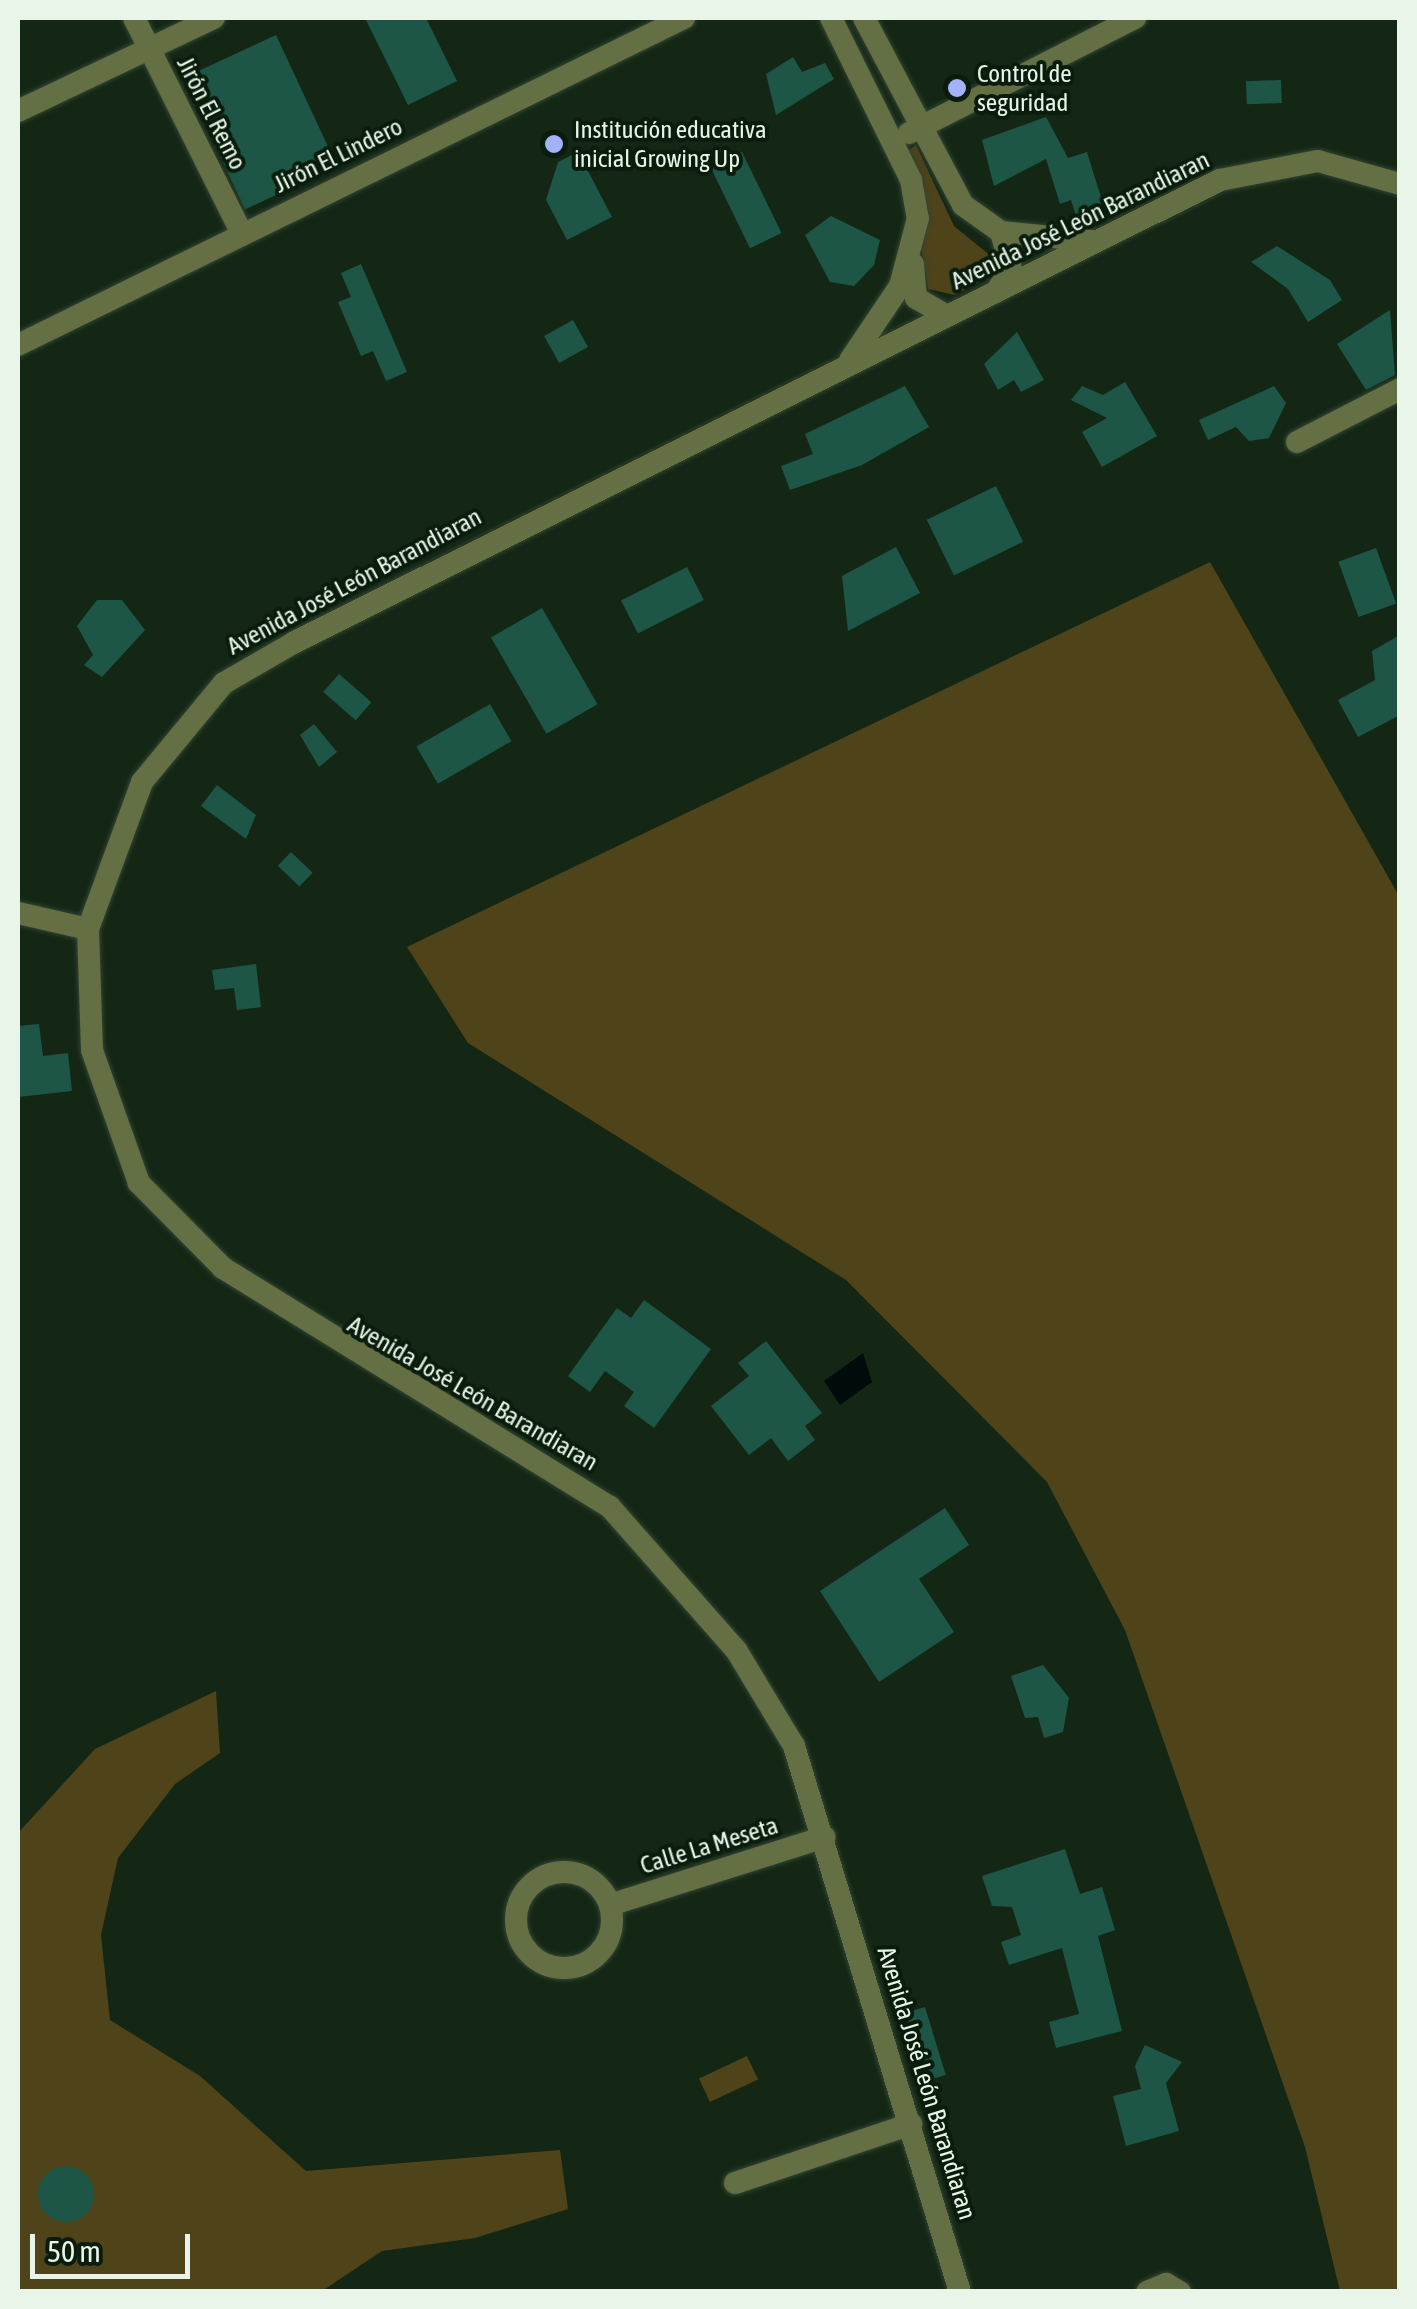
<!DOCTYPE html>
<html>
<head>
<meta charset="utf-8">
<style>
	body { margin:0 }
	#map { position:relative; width:1417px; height:2309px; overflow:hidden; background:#142715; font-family:"Asap Condensed",sans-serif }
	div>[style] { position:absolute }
	.green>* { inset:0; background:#4f431a; transform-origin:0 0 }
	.water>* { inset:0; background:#000c0c }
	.building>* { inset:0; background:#1d5646; transform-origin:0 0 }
	.round { border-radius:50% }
	.roads { filter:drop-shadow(0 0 2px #324433) drop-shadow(0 0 2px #324433) }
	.minor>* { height:22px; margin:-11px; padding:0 11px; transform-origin:11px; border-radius:11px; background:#656f44 }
	.minor>.ring { margin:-11px; padding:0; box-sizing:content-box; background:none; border:22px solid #656f44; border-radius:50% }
	.dots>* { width:28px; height:28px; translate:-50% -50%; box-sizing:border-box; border:5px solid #0a1d0c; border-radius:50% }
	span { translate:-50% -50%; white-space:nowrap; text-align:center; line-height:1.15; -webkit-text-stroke:8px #0a1d0c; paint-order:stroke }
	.poi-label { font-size:25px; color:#e8f5e8 }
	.left { translate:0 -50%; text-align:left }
	.street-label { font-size:25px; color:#e8f5e8 }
	.frame { position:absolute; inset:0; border:20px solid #e8f5e8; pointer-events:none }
	.scale { position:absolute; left:30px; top:2234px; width:160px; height:45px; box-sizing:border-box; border:5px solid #e8f5e8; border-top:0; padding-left:12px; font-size:30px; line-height:35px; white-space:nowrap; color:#e8f5e8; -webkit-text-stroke:8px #0a1d0c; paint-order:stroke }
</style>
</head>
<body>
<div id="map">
	<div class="green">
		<div style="clip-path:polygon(916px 145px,954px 226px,997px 261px,999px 271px,955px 295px,928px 289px,906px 152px)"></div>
		<div style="clip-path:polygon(1210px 562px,1399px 896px,1399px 2291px,1340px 2291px,1305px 2147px,1125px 1630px,1047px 1482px,846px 1280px,468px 1043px,407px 947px)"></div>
		<div style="clip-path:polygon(216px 1691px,220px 1753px,175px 1784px,118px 1858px,101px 1935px,110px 2020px,200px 2076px,306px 2171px,560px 2150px,568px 2209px,475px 2238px,382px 2251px,322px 2291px,18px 2291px,18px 1833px,95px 1749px)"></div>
		<div style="left:747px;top:2056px;width:26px;height:53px;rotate:65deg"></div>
	</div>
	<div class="water">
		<div style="clip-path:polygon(863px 1353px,872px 1382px,840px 1405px,824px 1381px)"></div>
	</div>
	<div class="building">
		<div style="clip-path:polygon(365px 18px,426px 18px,457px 81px,408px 105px)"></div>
		<div style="left:276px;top:35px;width:145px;height:102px;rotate:65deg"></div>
		<div style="clip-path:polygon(793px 57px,802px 72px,825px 63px,834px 79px,776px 115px,766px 74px)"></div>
		<div style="left:1281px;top:80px;width:23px;height:35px;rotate:88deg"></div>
		<div style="clip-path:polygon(1046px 117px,1068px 158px,1087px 152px,1104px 207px,1076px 216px,1071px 200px,1060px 204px,1046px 159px,994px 186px,982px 140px)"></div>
		<div style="clip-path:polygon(578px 152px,612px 217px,567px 240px,546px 200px,558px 162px)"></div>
		<div style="left:742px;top:152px;width:90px;height:35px;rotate:64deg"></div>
		<div style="clip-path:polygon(831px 216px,880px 240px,874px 265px,854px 286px,830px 282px,805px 235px)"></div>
		<div style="clip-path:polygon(1277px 246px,1330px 280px,1342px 300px,1308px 322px,1288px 289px,1251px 262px)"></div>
		<div style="clip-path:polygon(361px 264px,407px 372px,386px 381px,373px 351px,361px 356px,338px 302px,351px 297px,341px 273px)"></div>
		<div style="clip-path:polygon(1390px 310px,1395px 375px,1366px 390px,1337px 344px)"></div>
		<div style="left:573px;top:320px;width:31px;height:33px;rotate:61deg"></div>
		<div style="clip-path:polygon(1017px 332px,1044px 380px,1021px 392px,1014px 380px,998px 390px,984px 364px)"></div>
		<div style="clip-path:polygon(1125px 382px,1157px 436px,1102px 467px,1082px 432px,1107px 418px,1071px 400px,1082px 386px,1103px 395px)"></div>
		<div style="clip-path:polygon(905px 386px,929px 427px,862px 465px,790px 490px,781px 466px,813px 454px,805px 434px)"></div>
		<div style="clip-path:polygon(1274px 386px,1286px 403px,1269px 438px,1249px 441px,1236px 427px,1208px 440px,1199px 420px)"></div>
		<div style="left:996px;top:486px;width:62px;height:77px;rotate:64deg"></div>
		<div style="clip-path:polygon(896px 547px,920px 593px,848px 631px,842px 576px)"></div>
		<div style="left:1376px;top:548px;width:59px;height:40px;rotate:70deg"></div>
		<div style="left:687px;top:567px;width:37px;height:74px;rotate:63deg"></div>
		<div style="clip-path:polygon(97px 600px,122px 600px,145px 630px,102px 677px,84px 665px,93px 655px,77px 626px)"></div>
		<div style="left:542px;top:608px;width:111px;height:59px;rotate:60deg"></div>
		<div style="clip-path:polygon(1400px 635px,1400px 715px,1358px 737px,1338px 700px,1375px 680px,1372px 651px)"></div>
		<div style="left:339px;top:674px;width:43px;height:24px;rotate:41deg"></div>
		<div style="left:490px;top:704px;width:43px;height:85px;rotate:60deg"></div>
		<div style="clip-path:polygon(314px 724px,337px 752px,319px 767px,300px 735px)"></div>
		<div style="clip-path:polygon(217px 785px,256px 815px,246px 839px,201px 806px)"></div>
		<div style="left:291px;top:852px;width:30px;height:19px;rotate:44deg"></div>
		<div style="clip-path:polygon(256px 964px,261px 1007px,237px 1010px,234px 988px,215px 990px,212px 970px)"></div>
		<div style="clip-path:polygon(39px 1024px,43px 1056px,68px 1053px,72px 1091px,18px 1097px,18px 1026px)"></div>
		<div style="clip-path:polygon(644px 1300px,711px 1349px,654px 1428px,624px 1406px,634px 1392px,605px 1371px,590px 1392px,568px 1376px,617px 1308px,631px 1318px)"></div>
		<div style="clip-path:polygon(766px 1341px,822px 1413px,805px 1426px,815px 1440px,788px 1461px,771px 1438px,749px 1455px,711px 1406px,749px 1376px,738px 1363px)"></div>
		<div style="clip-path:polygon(945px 1508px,969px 1545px,919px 1579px,954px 1632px,879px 1682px,820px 1591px)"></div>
		<div style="clip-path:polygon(1043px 1665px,1069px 1698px,1063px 1732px,1044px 1738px,1038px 1717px,1025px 1718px,1011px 1676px)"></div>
		<div style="clip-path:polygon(1065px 1849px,1080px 1894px,1102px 1887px,1115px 1930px,1098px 1936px,1122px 2031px,1056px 2048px,1049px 2022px,1079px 2014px,1062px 1948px,1009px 1965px,1001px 1942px,1021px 1935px,1012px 1907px,992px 1906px,982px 1876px)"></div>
		<div style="left:925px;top:2007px;width:71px;height:20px;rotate:73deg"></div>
		<div style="clip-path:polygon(1145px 2045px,1182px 2062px,1166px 2083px,1179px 2131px,1126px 2146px,1113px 2096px,1141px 2089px,1135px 2066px)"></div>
		<div class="round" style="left:38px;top:2166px;width:56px;height:56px"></div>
	</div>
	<div class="roads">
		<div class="minor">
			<div style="left:134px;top:18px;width:239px;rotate:63.4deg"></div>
			<div style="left:831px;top:18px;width:181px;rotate:63.7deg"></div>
			<div style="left:911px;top:180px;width:39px;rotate:80deg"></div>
			<div style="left:918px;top:218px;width:70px;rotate:104.8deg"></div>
			<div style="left:900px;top:286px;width:89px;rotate:124deg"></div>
			<div style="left:864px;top:18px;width:212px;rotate:62.1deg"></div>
			<div style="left:963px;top:205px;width:47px;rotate:35.4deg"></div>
			<div style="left:1001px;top:232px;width:91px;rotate:5.6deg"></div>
			<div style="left:18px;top:111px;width:217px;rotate:-25.4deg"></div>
			<div style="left:909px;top:133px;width:254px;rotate:-27deg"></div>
			<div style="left:913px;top:264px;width:34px;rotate:85deg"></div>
			<div style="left:916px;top:298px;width:36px;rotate:30deg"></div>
			<div style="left:996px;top:292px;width:27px;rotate:-57deg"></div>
			<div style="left:1011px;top:269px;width:38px;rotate:-105deg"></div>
			<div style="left:18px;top:345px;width:742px;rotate:-26.15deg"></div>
			<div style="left:1297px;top:442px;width:116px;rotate:-27.2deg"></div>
			<div style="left:18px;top:913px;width:72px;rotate:12.9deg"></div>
			<div class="ring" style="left:516px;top:1872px;width:74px;height:74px"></div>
			<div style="left:610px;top:1905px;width:225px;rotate:-17.6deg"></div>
			<div style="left:735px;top:2183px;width:186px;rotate:-18.5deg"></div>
			<div style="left:960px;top:2292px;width:571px;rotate:-106.91deg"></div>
			<div style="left:794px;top:1746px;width:112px;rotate:-121.1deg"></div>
			<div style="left:736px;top:1650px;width:191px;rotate:-131.4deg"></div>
			<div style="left:610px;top:1507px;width:455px;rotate:-148.3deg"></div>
			<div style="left:223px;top:1268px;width:120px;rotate:-134.7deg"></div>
			<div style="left:139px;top:1183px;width:141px;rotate:-109.5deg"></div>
			<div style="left:92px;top:1050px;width:121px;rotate:-91.9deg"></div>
			<div style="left:88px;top:929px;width:157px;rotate:-69.8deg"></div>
			<div style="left:142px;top:782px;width:129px;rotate:-50.4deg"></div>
			<div style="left:224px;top:683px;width:82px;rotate:-30deg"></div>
			<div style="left:295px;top:642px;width:1034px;rotate:-26.54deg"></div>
			<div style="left:1220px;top:180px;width:100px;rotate:-11deg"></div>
			<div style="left:1318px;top:161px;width:85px;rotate:15.7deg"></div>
			<div style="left:1147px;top:2292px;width:21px;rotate:-23deg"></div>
			<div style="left:1166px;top:2284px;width:16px;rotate:30deg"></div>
		</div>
	</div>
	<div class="dots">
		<div style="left:957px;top:88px;background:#a3b2fd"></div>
		<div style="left:554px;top:144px;background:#a3b2fd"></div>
	</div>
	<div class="poi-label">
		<span class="left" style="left:977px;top:88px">Control de<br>seguridad</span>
		<span class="left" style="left:574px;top:144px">Institución educativa<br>inicial Growing Up</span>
	</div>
	<div class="street-label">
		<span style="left:212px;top:113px;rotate:63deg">Jirón El Remo</span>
		<span style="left:338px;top:155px;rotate:-26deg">Jirón El Lindero</span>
		<span style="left:1080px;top:220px;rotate:-26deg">Avenida José León Barandiaran</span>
		<span style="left:354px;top:581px;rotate:-28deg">Avenida José León Barandiaran</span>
		<span style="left:473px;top:1393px;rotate:30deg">Avenida José León Barandiaran</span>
		<span style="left:709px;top:1845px;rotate:-17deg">Calle La Meseta</span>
		<span style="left:927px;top:2083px;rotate:73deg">Avenida José León Barandiaran</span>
	</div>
	<div class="frame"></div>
	<div class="scale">50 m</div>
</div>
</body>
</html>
